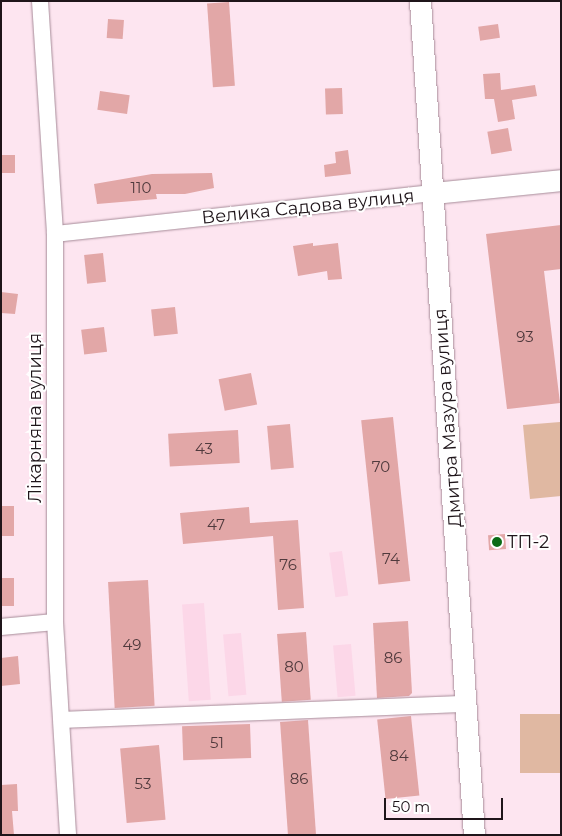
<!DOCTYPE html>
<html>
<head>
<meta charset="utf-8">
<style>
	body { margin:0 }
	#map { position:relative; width:562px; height:836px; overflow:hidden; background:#fde5f0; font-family:Montserrat,sans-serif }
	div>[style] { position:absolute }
	.built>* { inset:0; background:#fcd7e8; transform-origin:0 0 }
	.green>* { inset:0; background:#e0b8a2; transform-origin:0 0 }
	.building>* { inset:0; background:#e2a7a7; transform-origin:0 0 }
	.roads { filter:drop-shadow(0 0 1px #a78c99) drop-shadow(0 0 1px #a78c99) }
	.minor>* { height:16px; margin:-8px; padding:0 8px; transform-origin:8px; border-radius:8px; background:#fff }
	.tertiary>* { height:21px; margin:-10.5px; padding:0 10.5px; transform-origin:10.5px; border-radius:10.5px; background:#fff }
	.dots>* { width:14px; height:14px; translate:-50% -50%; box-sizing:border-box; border:2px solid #fff; border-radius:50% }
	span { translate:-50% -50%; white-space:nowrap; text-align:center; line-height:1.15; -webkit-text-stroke:4px #fff; paint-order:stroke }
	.number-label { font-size:15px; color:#503a3d }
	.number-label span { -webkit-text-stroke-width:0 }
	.street-label { font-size:18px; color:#1f151a }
	.poi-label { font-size:18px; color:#1f151a }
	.left { translate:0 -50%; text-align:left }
	.frame { position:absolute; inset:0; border:2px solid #1f151a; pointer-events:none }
	.scale { position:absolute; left:384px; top:798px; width:119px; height:22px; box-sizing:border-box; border:2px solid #1f151a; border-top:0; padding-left:6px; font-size:15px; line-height:18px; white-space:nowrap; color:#1f151a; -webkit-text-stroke:4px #fff; paint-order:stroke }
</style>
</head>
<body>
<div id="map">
	<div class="built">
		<div style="left:342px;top:551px;width:45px;height:13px;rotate:82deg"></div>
		<div style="left:204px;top:603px;width:97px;height:22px;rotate:86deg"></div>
		<div style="left:241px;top:633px;width:62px;height:18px;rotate:85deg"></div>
		<div style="left:351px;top:644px;width:52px;height:18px;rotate:85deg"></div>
	</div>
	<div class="green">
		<div style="clip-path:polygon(560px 422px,561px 496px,530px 499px,523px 425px)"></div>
		<div style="left:561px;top:714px;width:59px;height:41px;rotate:90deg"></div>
	</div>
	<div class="building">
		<div style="left:229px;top:2px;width:84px;height:22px;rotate:86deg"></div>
		<div style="left:108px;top:19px;width:16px;height:19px;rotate:4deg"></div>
		<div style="left:498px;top:24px;width:14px;height:20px;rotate:82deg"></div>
		<div style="clip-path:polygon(500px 73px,501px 90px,535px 85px,537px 96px,512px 100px,515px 119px,498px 122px,494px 99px,485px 99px,483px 74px)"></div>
		<div style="left:342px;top:88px;width:26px;height:17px;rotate:88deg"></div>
		<div style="left:100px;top:91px;width:30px;height:19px;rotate:8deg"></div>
		<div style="left:508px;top:128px;width:23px;height:21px;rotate:80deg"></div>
		<div style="clip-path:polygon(348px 150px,351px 174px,325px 177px,324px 165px,336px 163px,335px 152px)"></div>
		<div style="left:1px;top:155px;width:14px;height:18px"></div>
		<div style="clip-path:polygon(212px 173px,214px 188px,185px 194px,156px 194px,157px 199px,97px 204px,94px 184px,152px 174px)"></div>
		<div style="clip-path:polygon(561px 225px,561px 269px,544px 271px,560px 403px,507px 409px,486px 234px)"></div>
		<div style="clip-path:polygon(313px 243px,313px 246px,338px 243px,342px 279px,328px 280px,327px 271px,298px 276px,293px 246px)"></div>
		<div style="left:103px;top:253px;width:29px;height:19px;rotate:84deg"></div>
		<div style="clip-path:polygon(1px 292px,18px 294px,15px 314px,1px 313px)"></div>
		<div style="left:175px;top:307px;width:27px;height:24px;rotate:84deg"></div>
		<div style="left:104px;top:327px;width:25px;height:23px;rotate:83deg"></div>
		<div style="left:251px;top:373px;width:32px;height:33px;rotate:79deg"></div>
		<div style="left:393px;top:417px;width:165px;height:32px;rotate:84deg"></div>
		<div style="left:290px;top:424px;width:44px;height:23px;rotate:85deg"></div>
		<div style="left:238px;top:430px;width:33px;height:70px;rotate:87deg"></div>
		<div style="left:1px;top:506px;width:13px;height:30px"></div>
		<div style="clip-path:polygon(249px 507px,250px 523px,298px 520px,304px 608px,278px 610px,273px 536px,183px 544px,180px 513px)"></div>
		<div style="left:505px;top:534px;width:15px;height:17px;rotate:86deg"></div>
		<div style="left:1px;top:578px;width:13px;height:28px"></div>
		<div style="left:148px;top:580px;width:126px;height:40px;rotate:87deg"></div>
		<div style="clip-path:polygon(408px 621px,412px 693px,409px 696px,377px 698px,373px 623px)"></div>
		<div style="left:306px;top:632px;width:68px;height:29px;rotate:86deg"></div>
		<div style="clip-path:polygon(18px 656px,20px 684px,1px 686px,1px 658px)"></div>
		<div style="left:411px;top:716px;width:80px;height:34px;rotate:84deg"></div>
		<div style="left:308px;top:720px;width:115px;height:28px;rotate:86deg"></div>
		<div style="left:250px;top:724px;width:34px;height:68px;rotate:88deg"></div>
		<div style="left:159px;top:745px;width:75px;height:39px;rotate:85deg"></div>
		<div style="clip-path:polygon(17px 784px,18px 811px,12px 811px,14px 835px,1px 835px,1px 785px)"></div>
	</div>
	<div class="roads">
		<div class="minor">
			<div style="left:40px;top:1px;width:233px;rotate:86.3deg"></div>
			<div style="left:55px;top:234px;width:388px;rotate:90deg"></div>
			<div style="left:55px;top:622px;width:213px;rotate:86.5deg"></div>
			<div style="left:55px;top:234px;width:381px;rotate:-6.2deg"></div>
			<div style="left:1px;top:627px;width:54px;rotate:-5.3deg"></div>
			<div style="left:62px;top:720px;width:404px;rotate:-2.3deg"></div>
		</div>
		<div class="tertiary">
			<div style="left:420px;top:1px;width:836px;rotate:86.3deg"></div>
			<div style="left:434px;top:193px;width:128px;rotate:-5.8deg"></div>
		</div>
	</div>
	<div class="dots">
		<div style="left:497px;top:542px;background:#0b6b16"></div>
	</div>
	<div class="number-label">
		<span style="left:141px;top:188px">110</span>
		<span style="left:525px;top:337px">93</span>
		<span style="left:204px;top:449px">43</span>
		<span style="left:381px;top:467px">70</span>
		<span style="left:216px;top:525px">47</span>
		<span style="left:391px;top:559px">74</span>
		<span style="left:288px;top:565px">76</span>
		<span style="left:132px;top:645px">49</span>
		<span style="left:393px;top:658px">86</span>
		<span style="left:294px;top:667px">80</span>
		<span style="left:217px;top:743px">51</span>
		<span style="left:399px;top:756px">84</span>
		<span style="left:299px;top:779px">86</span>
		<span style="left:143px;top:784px">53</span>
	</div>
	<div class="street-label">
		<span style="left:308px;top:207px;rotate:-6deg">Велика Садова вулиця</span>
		<span style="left:35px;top:418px;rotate:-90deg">Лікарняна вулиця</span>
		<span style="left:448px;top:418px;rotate:-94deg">Дмитра Мазура вулиця</span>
	</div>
	<div class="poi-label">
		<span class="left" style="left:507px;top:542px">ТП-2</span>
	</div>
	<div class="frame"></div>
	<div class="scale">50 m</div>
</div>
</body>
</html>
